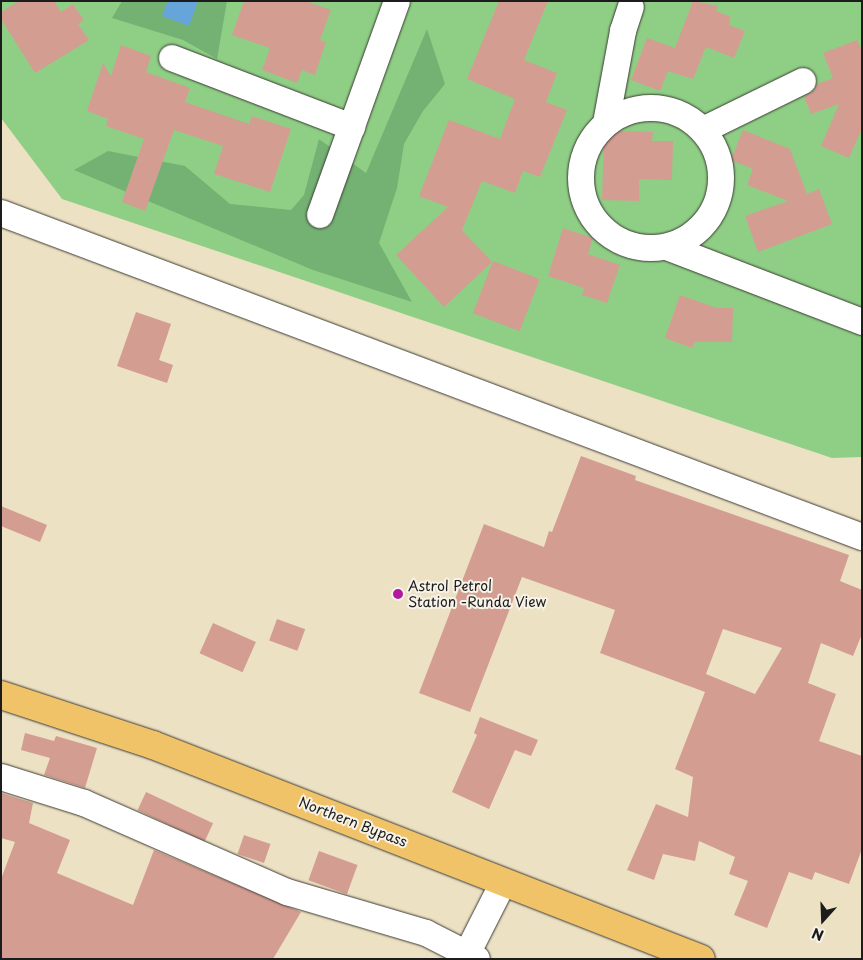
<!DOCTYPE html>
<html>
<head>
<meta charset="utf-8">
<style>
	body { margin:0 }
	#map { position:relative; width:863px; height:960px; overflow:hidden; background:#ede1c3; font-family:"Playpen Sans",sans-serif }
	div>[style] { position:absolute }
	.green>* { inset:0; background:#8fcf85 }
	.forest>* { inset:0; background:#73b272 }
	.water>* { inset:0; background:#66a5d9 }
	.building>* { inset:0; background:#d49d91; transform-origin:0 0 }
	.roads { filter:drop-shadow(0 0 1px #3b3a35) drop-shadow(0 0 1px #3b3a35) }
	.minor>* { height:26px; margin:-13px; padding:0 13px; transform-origin:13px; border-radius:13px; background:#fff }
	.minor>.ring { margin:-13px; padding:0; box-sizing:content-box; background:none; border:26px solid #fff; border-radius:50% }
	.major>* { height:28px; margin:-14px; padding:0 14px; transform-origin:14px; border-radius:14px; background:#f1c369 }
	.dots>* { width:14px; height:14px; translate:-50% -50%; box-sizing:border-box; border:2px solid #f7f3e8; border-radius:50% }
	span { translate:-50% -50%; white-space:nowrap; text-align:center; line-height:1.15; -webkit-text-stroke:4px #f7f3e8; paint-order:stroke }
	.poi-label { font-size:14px; color:#1c1c1c }
	.left { translate:0 -50%; text-align:left }
	.street-label { font-size:14px; color:#1c1c1c }
	.frame { position:absolute; inset:0; border:2px solid #1c1c1c; pointer-events:none }
	.north { position:absolute; left:798px; top:895px; width:50px; height:50px; -webkit-text-stroke:4px #f7f3e8; paint-order:stroke; rotate:200deg; font-size:14px; font-weight:700; line-height:20px; text-align:center; color:#1c1c1c }
	.north::after { content:''; display:block; margin:auto; width:18px; height:22px; background:#1c1c1c; clip-path:polygon(50% 0,100% 100%,50% 72%,0 100%) }
</style>
</head>
<body>
<div id="map">
	<div class="green">
		<div style="clip-path:polygon(1px 1px,862px 1px,862px 457px,832px 458px,62px 199px,1px 118px)"></div>
	</div>
	<div class="forest">
		<div style="clip-path:polygon(122px 1px,227px 1px,217px 59px,183px 40px,112px 18px)"></div>
		<div style="clip-path:polygon(427px 29px,445px 84px,423px 111px,404px 144px,397px 188px,379px 243px,412px 302px,313px 270px,74px 170px,108px 151px,185px 166px,230px 204px,291px 210px,304px 195px,319px 139px,366px 173px)"></div>
	</div>
	<div class="water">
		<div style="clip-path:polygon(168px 1px,198px 1px,189px 26px,162px 16px)"></div>
	</div>
	<div class="building">
		<div style="clip-path:polygon(19px 1px,54px 1px,61px 12px,73px 4px,84px 20px,78px 24px,89px 40px,35px 73px,1px 19px,1px 12px)"></div>
		<div style="clip-path:polygon(244px 1px,306px 1px,331px 10px,320px 40px,326px 42px,315px 75px,302px 70px,297px 83px,262px 70px,270px 48px,232px 35px)"></div>
		<div style="clip-path:polygon(499px 1px,548px 1px,524px 60px,557px 73px,546px 102px,567px 110px,540px 177px,523px 171px,515px 193px,482px 181px,462px 230px,492px 262px,444px 307px,396px 255px,448px 207px,419px 196px,449px 120px,500px 139px,515px 99px,467px 79px)"></div>
		<div style="clip-path:polygon(693px 1px,718px 6px,716px 11px,731px 17px,729px 25px,745px 31px,734px 58px,706px 47px,693px 79px,668px 71px,660px 91px,631px 80px,647px 38px,675px 48px)"></div>
		<div style="clip-path:polygon(857px 40px,862px 50px,862px 129px,849px 158px,821px 146px,839px 104px,811px 114px,804px 97px,815px 90px,817px 84px,833px 78px,823px 53px)"></div>
		<div style="clip-path:polygon(121px 45px,151px 56px,146px 72px,190px 88px,185px 102px,249px 124px,252px 116px,291px 129px,270px 192px,214px 174px,223px 146px,174px 130px,145px 211px,122px 202px,144px 139px,106px 126px,108px 119px,87px 111px,103px 63px,111px 76px)"></div>
		<div style="clip-path:polygon(743px 130px,790px 149px,807px 194px,819px 189px,832px 224px,758px 252px,745px 216px,788px 201px,747px 185px,753px 169px,731px 160px)"></div>
		<div style="clip-path:polygon(618px 131px,653px 132px,652px 141px,673px 141px,672px 180px,639px 179px,639px 201px,602px 200px,604px 138px)"></div>
		<div style="clip-path:polygon(563px 228px,593px 238px,588px 254px,620px 265px,607px 303px,582px 295px,584px 288px,548px 276px)"></div>
		<div style="left:493px;top:261px;width:50px;height:56px;rotate:21deg"></div>
		<div style="clip-path:polygon(680px 295px,717px 308px,733px 308px,732px 342px,695px 342px,692px 348px,665px 338px)"></div>
		<div style="clip-path:polygon(136px 312px,171px 324px,159px 360px,173px 365px,167px 383px,117px 366px)"></div>
		<div style="clip-path:polygon(evenodd,581px 456px,636px 476px,635px 480px,849px 555px,840px 581px,862px 590px,862px 634px,853px 656px,821px 643px,808px 683px,836px 694px,819px 741px,862px 756px,862px 849px,849px 884px,815px 872px,812px 880px,789px 872px,767px 928px,734px 915px,748px 881px,729px 874px,735px 857px,699px 841px,695px 861px,663px 854px,654px 880px,627px 870px,656px 804px,688px 817px,693px 777px,675px 769px,705px 692px,600px 653px,615px 610px,522px 577px,470px 712px,419px 693px,484px 524px,544px 547px,549px 531px,552px 532px,581px 456px,723px 629px,782px 648px,755px 694px,706px 674px,723px 629px)"></div>
		<div style="clip-path:polygon(1px 506px,47px 525px,40px 542px,1px 526px)"></div>
		<div style="left:277px;top:619px;width:30px;height:23px;rotate:20deg"></div>
		<div style="left:213px;top:623px;width:47px;height:33px;rotate:24deg"></div>
		<div style="clip-path:polygon(480px 717px,538px 740px,531px 756px,515px 750px,489px 809px,452px 792px,477px 735px,474px 733px)"></div>
		<div style="clip-path:polygon(25px 733px,54px 741px,56px 736px,97px 748px,85px 788px,44px 775px,50px 758px,21px 750px)"></div>
		<div style="left:146px;top:792px;width:74px;height:20px;rotate:25deg"></div>
		<div style="clip-path:polygon(1px 793px,33px 803px,29px 823px,70px 840px,57px 873px,133px 905px,154px 850px,301px 912px,273px 959px,1px 959px,1px 879px,15px 842px,1px 838px)"></div>
		<div style="left:244px;top:835px;width:28px;height:20px;rotate:19deg"></div>
		<div style="left:319px;top:851px;width:41px;height:31px;rotate:20deg"></div>
	</div>
	<div class="roads">
		<div class="minor">
			<div style="left:172px;top:58px;width:193px;rotate:21deg"></div>
			<div class="ring" style="left:581px;top:108px;width:114px;height:114px"></div>
			<div style="left:606px;top:123px;width:94px;rotate:-79.5deg"></div>
			<div style="left:623px;top:31px;width:25px;rotate:-72deg"></div>
			<div style="left:705px;top:129px;width:109px;rotate:-26.1deg"></div>
			<div style="left:1px;top:213px;width:920px;rotate:20.62deg"></div>
			<div style="left:320px;top:215px;width:227px;rotate:-70.2deg"></div>
			<div style="left:667px;top:247px;width:209px;rotate:21deg"></div>
			<div style="left:1px;top:777px;width:87px;rotate:17.4deg"></div>
			<div style="left:84px;top:803px;width:222px;rotate:23.7deg"></div>
			<div style="left:287px;top:892px;width:145px;rotate:16.4deg"></div>
			<div style="left:426px;top:933px;width:57px;rotate:27deg"></div>
			<div style="left:468px;top:952px;width:77px;rotate:-63.1deg"></div>
		</div>
		<div class="major">
			<div style="left:1px;top:695px;width:160px;rotate:18.2deg"></div>
			<div style="left:153px;top:745px;width:588px;rotate:21.33deg"></div>
		</div>
	</div>
	<div class="dots">
		<div style="left:398px;top:594px;background:#b5179e"></div>
	</div>
	<div class="poi-label">
		<span class="left" style="left:408px;top:594px">Astrol Petrol<br>Station -Runda View</span>
	</div>
	<div class="street-label">
		<span style="left:353px;top:822px;rotate:21deg">Northern Bypass</span>
	</div>
	<div class="frame"></div>
	<div class="north">N</div>
</div>
</body>
</html>
